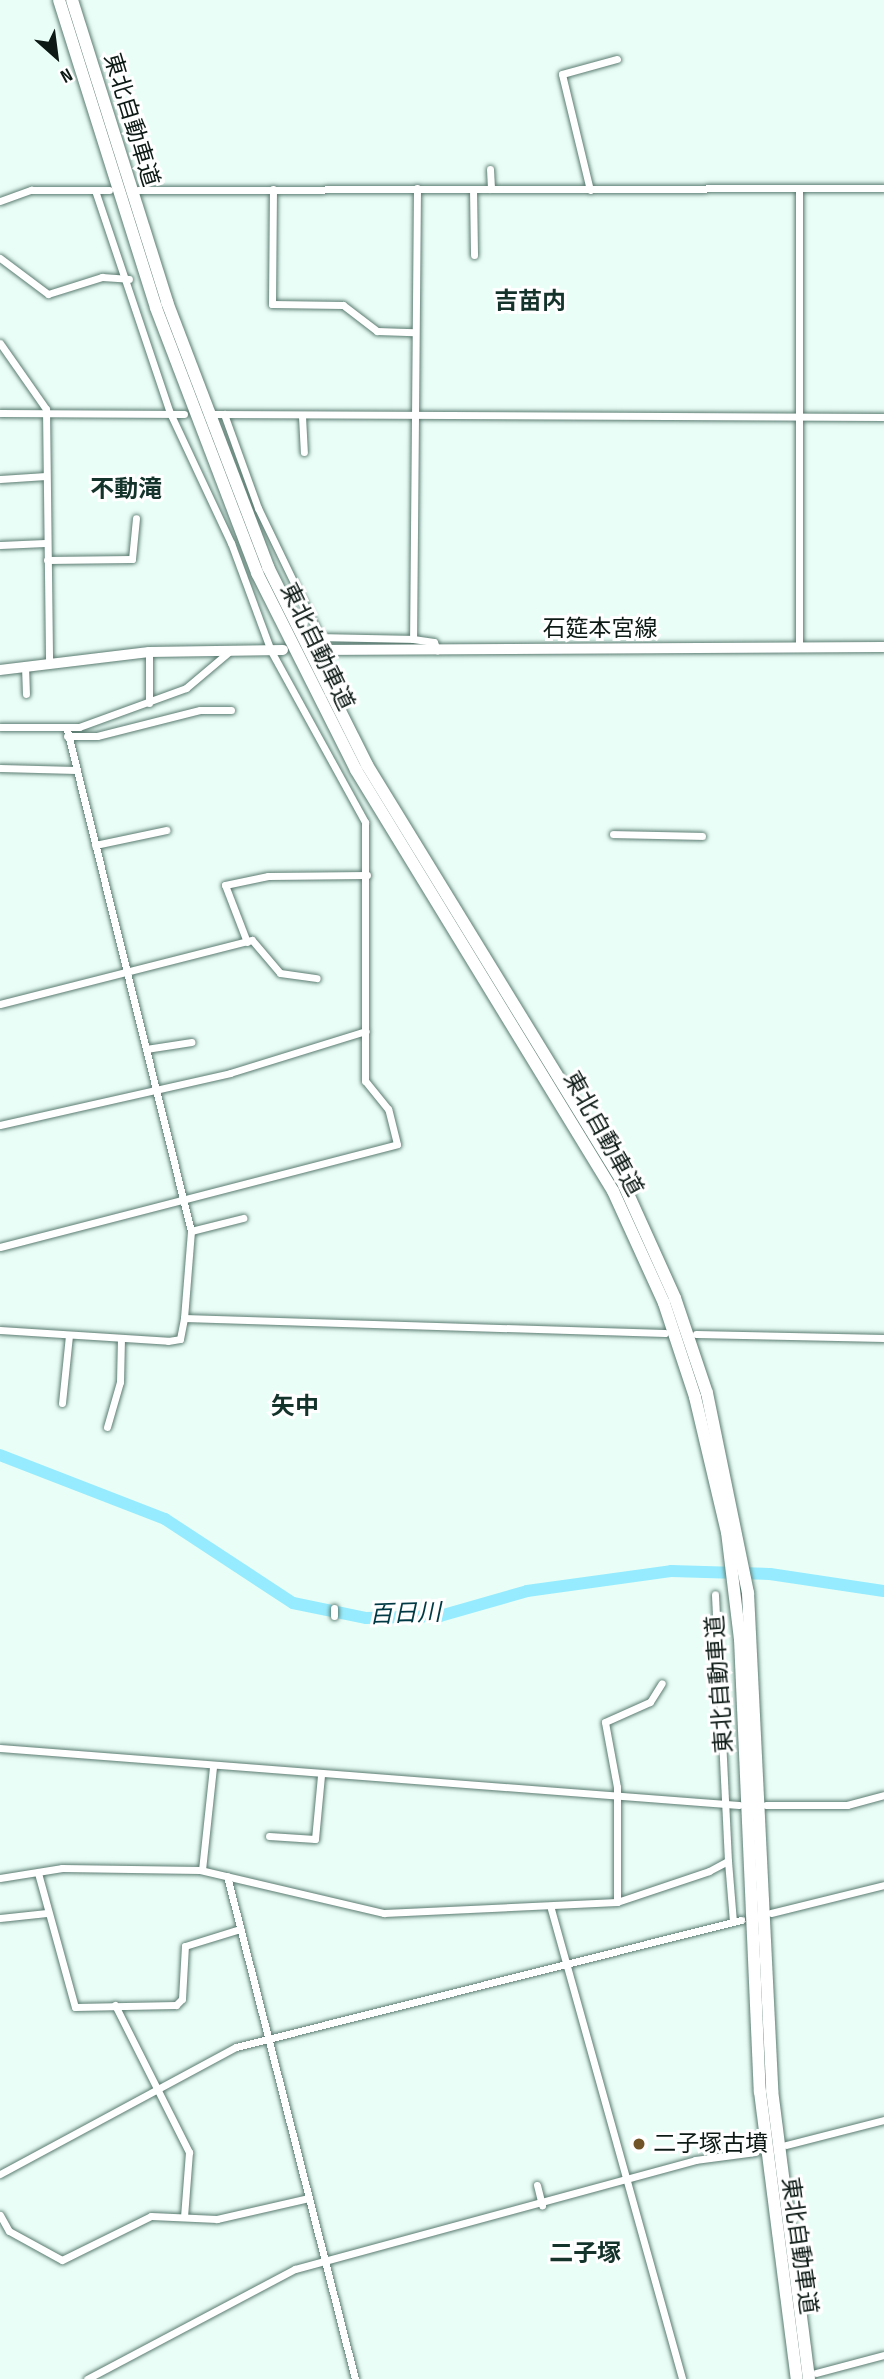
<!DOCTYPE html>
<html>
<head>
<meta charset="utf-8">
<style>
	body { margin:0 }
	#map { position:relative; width:884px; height:2379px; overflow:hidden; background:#e9fef7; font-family:"Sofia Sans Condensed","Noto Sans JP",sans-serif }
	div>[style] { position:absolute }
	.river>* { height:12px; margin:-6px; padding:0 6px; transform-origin:6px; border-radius:6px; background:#96ecfe }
	.roads { filter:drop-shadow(0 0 2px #5b7b71) drop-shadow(0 0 2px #5b7b71) }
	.street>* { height:7px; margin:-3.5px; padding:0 3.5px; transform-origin:3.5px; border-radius:3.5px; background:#fff }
	.secondary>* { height:10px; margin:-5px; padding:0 5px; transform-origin:5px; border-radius:5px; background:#fff }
	.highway>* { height:12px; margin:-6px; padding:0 6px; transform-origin:6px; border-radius:6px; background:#fff }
	.dots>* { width:19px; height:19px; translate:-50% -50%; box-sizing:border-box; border:4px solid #fff; border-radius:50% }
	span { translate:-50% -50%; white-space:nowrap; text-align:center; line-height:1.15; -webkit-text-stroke:6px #fff; paint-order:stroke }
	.street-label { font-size:23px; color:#0c1915 }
	.poi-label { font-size:23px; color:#0c1915 }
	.left { translate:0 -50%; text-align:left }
	.neighbourhood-label { font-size:24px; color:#14332b; font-weight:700 }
	.water-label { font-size:24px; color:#003943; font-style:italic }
	.north { position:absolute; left:21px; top:21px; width:70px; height:70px; -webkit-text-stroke:5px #fff; paint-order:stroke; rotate:152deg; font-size:19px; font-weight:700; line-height:28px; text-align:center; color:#0c1915 }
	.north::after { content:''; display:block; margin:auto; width:24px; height:32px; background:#0c1915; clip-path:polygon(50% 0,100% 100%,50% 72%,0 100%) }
</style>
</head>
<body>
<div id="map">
	<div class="river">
		<div style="left:0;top:1455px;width:177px;rotate:21.2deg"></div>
		<div style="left:165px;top:1519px;width:153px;rotate:33.3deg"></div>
		<div style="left:293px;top:1603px;width:75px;rotate:11.6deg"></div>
		<div style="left:366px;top:1618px;width:74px;rotate:-1.5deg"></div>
		<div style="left:440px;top:1616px;width:91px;rotate:-16deg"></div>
		<div style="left:527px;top:1591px;width:145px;rotate:-7.9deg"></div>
		<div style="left:671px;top:1571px;width:99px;rotate:1.7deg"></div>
		<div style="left:770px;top:1574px;width:115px;rotate:8.5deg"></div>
	</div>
	<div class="roads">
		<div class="street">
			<div style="left:490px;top:169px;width:20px;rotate:87deg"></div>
			<div style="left:417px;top:188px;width:451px;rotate:90.5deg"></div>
			<div style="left:413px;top:639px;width:21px;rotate:8deg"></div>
			<div style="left:434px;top:642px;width:9px;rotate:69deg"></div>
			<div style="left:273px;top:189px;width:115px;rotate:90.5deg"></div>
			<div style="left:272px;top:304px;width:71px;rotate:0.8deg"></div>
			<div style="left:343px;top:305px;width:43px;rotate:37.4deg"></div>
			<div style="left:377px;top:331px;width:37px;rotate:2deg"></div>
			<div style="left:473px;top:189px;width:66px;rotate:89.1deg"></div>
			<div style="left:138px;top:190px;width:746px;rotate:-0.15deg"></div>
			<div style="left:590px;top:190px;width:119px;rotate:-103.6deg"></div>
			<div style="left:562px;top:74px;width:57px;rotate:-15.3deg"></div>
			<div style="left:0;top:201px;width:33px;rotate:-20deg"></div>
			<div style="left:31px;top:190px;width:78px"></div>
			<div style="left:0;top:258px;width:60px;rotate:36.9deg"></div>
			<div style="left:48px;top:294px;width:57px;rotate:-17.5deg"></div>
			<div style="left:102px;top:277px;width:27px;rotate:4deg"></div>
			<div style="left:0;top:343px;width:80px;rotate:55.1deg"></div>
			<div style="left:46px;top:409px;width:253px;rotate:89.3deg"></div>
			<div style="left:0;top:413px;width:184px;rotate:0.3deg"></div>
			<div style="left:213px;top:414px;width:671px;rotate:0.26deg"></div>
			<div style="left:224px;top:414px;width:100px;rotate:70.1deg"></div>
			<div style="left:258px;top:508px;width:143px;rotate:64.3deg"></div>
			<div style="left:320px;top:637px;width:93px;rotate:1.2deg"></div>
			<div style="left:302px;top:416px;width:36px;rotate:87deg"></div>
			<div style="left:0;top:479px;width:46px;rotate:-3.7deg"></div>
			<div style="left:0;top:545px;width:45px;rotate:-2.5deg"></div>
			<div style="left:47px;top:560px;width:85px;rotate:-0.7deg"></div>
			<div style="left:132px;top:559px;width:41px;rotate:-84.4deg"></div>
			<div style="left:799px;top:648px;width:460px;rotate:-90deg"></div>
			<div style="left:25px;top:666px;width:28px;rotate:88deg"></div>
			<div style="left:149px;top:703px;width:51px;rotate:-90deg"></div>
			<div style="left:0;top:727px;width:79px"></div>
			<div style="left:79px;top:727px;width:114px;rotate:-20deg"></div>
			<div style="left:186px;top:688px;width:57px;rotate:-40.1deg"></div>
			<div style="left:67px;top:736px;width:30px"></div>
			<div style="left:97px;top:736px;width:106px;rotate:-14.2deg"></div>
			<div style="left:200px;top:710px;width:31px"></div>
			<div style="left:0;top:768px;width:76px;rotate:1.5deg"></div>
			<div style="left:613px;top:834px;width:89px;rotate:1.3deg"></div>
			<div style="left:95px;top:845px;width:73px;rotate:-11.9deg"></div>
			<div style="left:247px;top:942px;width:61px;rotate:-111.1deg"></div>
			<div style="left:225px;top:885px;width:44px;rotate:-11.8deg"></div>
			<div style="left:268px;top:876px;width:99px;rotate:-0.6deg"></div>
			<div style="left:0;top:1004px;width:260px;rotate:-14.3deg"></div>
			<div style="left:252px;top:940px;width:43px;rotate:49.7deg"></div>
			<div style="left:280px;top:973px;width:37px;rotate:8deg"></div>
			<div style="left:146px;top:1049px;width:46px;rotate:-8.8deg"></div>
			<div style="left:0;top:1125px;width:236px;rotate:-12.7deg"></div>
			<div style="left:230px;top:1073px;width:142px;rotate:-17.2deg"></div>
			<div style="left:191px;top:1231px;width:54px;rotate:-14deg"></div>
			<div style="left:0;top:1247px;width:410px;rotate:-14.5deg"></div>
			<div style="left:397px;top:1144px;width:36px;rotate:-104deg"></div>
			<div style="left:388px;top:1109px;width:36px;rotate:-129deg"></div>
			<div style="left:365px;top:1081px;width:259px;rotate:-90deg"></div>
			<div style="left:365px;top:822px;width:195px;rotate:-118.8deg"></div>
			<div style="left:271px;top:651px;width:115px;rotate:-110.3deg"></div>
			<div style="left:231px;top:543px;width:144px;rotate:-115.1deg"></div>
			<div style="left:170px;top:413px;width:235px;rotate:-108.6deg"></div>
			<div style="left:184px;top:1318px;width:481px;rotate:1.8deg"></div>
			<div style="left:0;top:1330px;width:168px;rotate:3.7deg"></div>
			<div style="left:168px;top:1341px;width:12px;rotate:-9deg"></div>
			<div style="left:180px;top:1339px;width:21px;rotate:-79deg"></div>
			<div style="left:184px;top:1318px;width:87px;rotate:-85.4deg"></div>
			<div style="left:191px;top:1231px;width:516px;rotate:-103.9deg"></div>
			<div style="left:696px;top:1334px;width:188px;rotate:1.2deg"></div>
			<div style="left:62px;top:1403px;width:68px;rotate:-84.1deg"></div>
			<div style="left:107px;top:1427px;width:47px;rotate:-73.9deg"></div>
			<div style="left:120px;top:1382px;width:44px;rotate:-88.7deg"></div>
			<div style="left:334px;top:1616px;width:8px;rotate:-90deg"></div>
			<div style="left:0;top:1748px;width:741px;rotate:4.41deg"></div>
			<div style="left:766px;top:1805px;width:81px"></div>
			<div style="left:847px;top:1805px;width:38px;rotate:-15deg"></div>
			<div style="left:269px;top:1836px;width:46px;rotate:3.7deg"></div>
			<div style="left:315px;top:1839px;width:64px;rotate:-84.6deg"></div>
			<div style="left:728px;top:1861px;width:61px;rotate:85.3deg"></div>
			<div style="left:202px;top:1870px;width:104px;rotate:-83.9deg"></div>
			<div style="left:38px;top:1873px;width:139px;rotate:74.6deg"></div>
			<div style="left:75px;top:2007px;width:101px;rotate:-1.1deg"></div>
			<div style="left:176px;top:2005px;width:8px;rotate:-45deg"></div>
			<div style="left:182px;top:1999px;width:53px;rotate:-86.8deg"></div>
			<div style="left:185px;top:1946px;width:58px;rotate:-17.2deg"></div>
			<div style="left:227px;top:1876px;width:519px;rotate:75.72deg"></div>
			<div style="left:0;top:1878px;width:63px;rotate:-9.2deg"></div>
			<div style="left:62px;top:1868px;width:138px;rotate:0.8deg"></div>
			<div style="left:200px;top:1870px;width:189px;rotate:13.2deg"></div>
			<div style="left:384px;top:1913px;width:233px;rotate:-2.7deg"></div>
			<div style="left:617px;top:1902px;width:97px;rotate:-18.6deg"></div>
			<div style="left:709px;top:1871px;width:21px;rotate:-28deg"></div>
			<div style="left:728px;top:1861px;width:267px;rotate:-92.8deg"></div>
			<div style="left:617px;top:1902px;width:115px;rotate:-90deg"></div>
			<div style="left:617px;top:1787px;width:66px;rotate:-100.5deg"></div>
			<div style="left:605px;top:1722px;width:49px;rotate:-24deg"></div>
			<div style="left:650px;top:1702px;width:22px;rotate:-58deg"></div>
			<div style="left:551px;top:1909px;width:488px;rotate:74.4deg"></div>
			<div style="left:771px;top:1913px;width:116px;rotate:-13.9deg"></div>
			<div style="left:0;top:1918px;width:47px;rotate:-6.1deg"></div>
			<div style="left:115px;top:2005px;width:165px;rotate:63.3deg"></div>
			<div style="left:189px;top:2152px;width:65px;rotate:94.4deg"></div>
			<div style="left:786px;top:2145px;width:101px;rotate:-14.3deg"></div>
			<div style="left:0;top:2174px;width:268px;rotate:-28.3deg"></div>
			<div style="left:236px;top:2047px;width:521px;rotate:-14.12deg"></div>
			<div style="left:537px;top:2185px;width:21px;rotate:76deg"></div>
			<div style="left:0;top:2215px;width:18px;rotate:61deg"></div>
			<div style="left:9px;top:2231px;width:60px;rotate:28.7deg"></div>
			<div style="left:62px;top:2260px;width:99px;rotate:-26.3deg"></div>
			<div style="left:151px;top:2216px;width:66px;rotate:2.6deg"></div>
			<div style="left:217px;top:2219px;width:94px;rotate:-12.9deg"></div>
			<div style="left:816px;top:2373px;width:70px;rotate:-14.8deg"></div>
			<div style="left:87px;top:2379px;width:235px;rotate:-27.9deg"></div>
			<div style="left:295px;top:2269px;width:415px;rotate:-15.2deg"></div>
			<div style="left:695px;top:2160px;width:61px;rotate:-7.6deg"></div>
		</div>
		<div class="secondary">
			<div style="left:316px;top:650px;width:568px;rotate:-0.3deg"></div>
			<div style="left:0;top:670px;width:150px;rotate:-6.9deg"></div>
			<div style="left:149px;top:652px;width:134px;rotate:-0.9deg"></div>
		</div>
		<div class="highway">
			<div style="left:59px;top:0;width:323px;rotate:72.5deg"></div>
			<div style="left:156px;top:308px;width:284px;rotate:69.1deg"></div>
			<div style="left:257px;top:573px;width:220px;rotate:63.3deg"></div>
			<div style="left:356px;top:770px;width:493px;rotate:58.6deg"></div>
			<div style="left:613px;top:1191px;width:123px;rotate:65.5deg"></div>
			<div style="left:664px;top:1303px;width:99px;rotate:71.7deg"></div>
			<div style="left:695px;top:1397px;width:139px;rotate:76.7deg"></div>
			<div style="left:727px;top:1532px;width:108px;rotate:83.1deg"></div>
			<div style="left:740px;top:1639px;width:453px;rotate:87.5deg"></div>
			<div style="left:760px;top:2092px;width:289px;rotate:82.7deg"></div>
			<div style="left:72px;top:0;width:317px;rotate:72.5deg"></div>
			<div style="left:167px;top:302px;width:284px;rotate:69.1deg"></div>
			<div style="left:268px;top:567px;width:221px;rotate:63.4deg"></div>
			<div style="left:367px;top:765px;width:492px;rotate:58.5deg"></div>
			<div style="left:624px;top:1185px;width:124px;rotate:65.7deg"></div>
			<div style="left:675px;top:1298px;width:100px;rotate:71.4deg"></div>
			<div style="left:707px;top:1393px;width:204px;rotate:78.4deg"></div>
			<div style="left:748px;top:1593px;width:498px;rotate:87.2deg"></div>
			<div style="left:772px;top:2090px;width:291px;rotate:82.7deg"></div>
		</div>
	</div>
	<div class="dots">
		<div style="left:639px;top:2144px;background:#715528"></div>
	</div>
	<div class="street-label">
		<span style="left:131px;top:120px;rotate:73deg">東北自動車道</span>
		<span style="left:600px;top:629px">石筵本宮線</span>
		<span style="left:317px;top:647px;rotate:64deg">東北自動車道</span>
		<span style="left:603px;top:1134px;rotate:61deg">東北自動車道</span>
		<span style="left:720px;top:1684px;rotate:-94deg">東北自動車道</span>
		<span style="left:799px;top:2246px;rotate:82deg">東北自動車道</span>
	</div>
	<div class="poi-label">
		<span class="left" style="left:653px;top:2144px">二子塚古墳</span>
	</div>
	<div class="neighbourhood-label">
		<span style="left:530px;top:302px">吉苗内</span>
		<span style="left:126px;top:490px">不動滝</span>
		<span style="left:295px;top:1407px">矢中</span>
		<span style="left:585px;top:2254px">二子塚</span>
	</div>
	<div class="water-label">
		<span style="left:405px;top:1614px;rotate:-2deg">百日川</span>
	</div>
	<div class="north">N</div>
</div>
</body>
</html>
